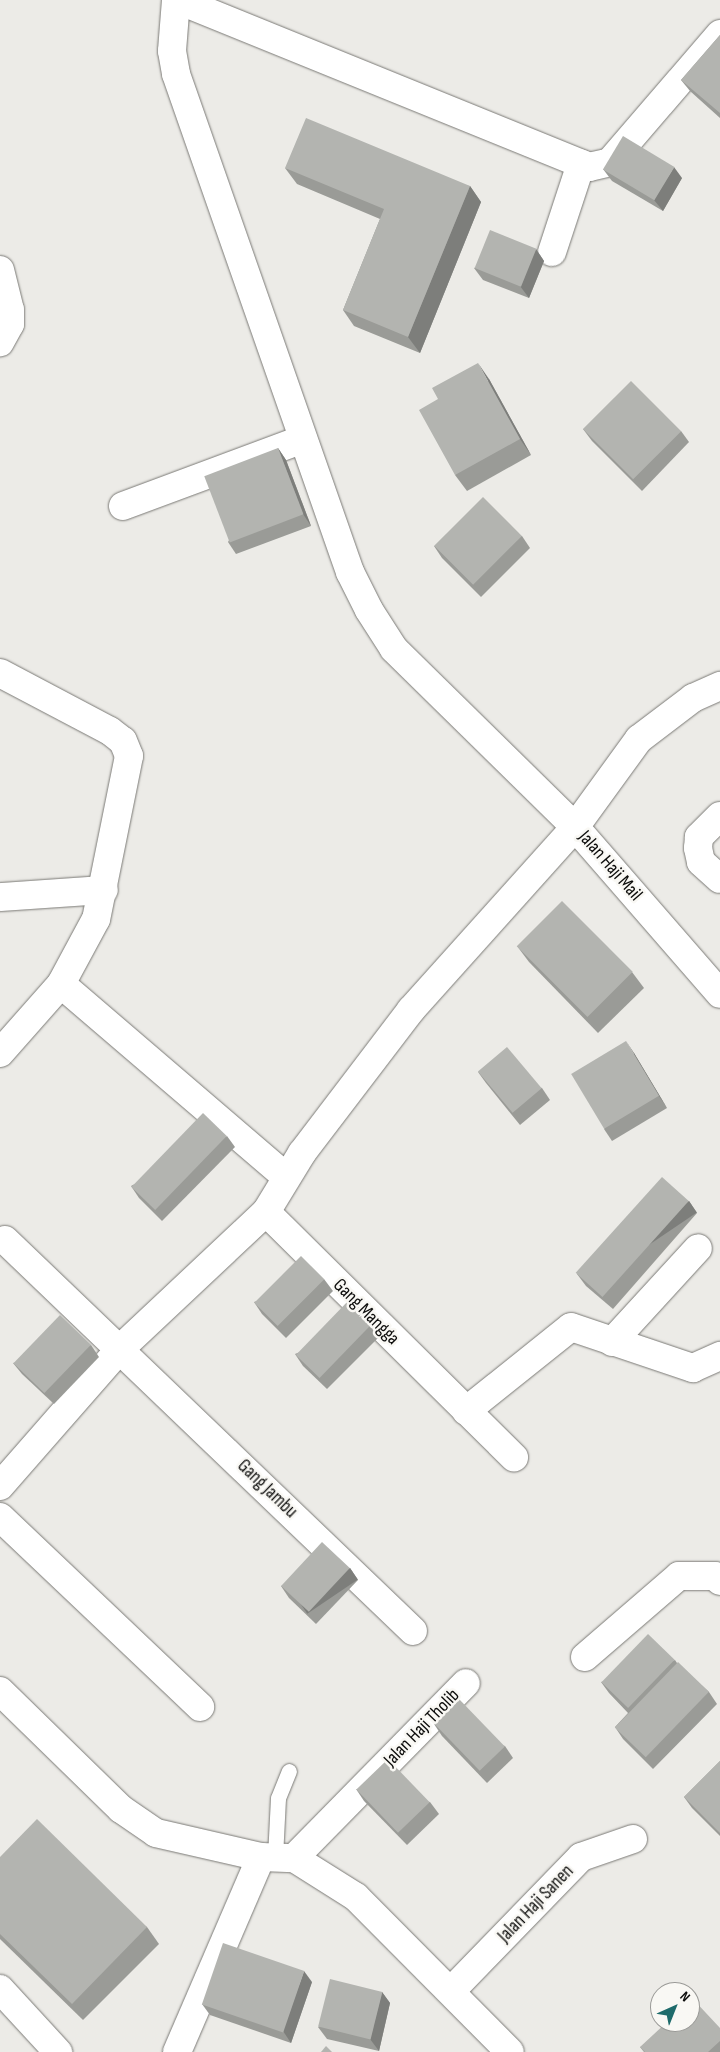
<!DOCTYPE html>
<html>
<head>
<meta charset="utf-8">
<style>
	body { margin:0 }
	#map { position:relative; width:720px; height:2052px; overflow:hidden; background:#ecebe7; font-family:"Sofia Sans Condensed",sans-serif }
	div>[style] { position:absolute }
	.roads { filter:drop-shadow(0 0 1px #7a7975) drop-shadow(0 0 1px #7a7975) }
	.lane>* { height:15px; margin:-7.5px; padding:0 7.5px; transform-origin:7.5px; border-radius:7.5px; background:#fff }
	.street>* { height:28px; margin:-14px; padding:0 14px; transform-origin:14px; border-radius:14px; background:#fff }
	.wall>* { inset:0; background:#9a9b97 }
	.shaded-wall>* { inset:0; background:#7d7e7b; transform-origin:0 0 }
	.building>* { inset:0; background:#b3b4b0; transform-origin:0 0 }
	span { translate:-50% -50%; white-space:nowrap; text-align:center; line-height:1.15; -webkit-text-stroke:5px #f9f8f4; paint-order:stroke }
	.street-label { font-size:19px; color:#0c0c0b }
	.north { position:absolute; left:650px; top:1982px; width:50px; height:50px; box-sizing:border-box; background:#f9f8f4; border:1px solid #9a9a97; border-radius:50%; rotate:44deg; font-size:14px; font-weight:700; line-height:20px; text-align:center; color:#0c0c0b }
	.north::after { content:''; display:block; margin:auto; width:18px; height:22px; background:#1e6b6b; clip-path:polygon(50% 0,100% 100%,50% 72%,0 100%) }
</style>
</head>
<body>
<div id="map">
	<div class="roads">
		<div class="lane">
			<div style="left:275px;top:1857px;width:59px;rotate:-87.1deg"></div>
			<div style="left:278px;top:1798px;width:29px;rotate:-68deg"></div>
		</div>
		<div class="street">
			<div style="left:176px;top:0;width:51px;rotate:94.5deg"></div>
			<div style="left:172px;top:51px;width:23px;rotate:80deg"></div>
			<div style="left:176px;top:74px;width:528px;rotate:70.74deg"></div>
			<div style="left:350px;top:572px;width:42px;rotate:63.4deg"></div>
			<div style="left:369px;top:610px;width:46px;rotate:57.3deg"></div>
			<div style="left:394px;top:649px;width:254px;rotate:44.5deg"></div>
			<div style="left:575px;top:827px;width:221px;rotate:49deg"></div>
			<div style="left:178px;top:0;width:444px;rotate:22.1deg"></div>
			<div style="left:589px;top:167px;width:22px;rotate:-13deg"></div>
			<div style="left:610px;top:162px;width:169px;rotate:-49.3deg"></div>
			<div style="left:552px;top:252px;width:93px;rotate:-71.8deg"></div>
			<div style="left:0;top:270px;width:41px;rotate:76deg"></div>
			<div style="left:10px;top:310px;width:14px;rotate:90deg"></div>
			<div style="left:10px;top:324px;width:21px;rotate:119deg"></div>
			<div style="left:123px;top:506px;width:192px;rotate:-20.4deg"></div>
			<div style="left:0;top:673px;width:124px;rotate:27.8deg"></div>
			<div style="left:110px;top:731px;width:16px;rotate:38deg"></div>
			<div style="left:123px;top:741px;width:16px;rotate:68deg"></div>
			<div style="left:129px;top:756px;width:166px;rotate:101.4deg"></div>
			<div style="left:96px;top:919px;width:74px;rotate:118.3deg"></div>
			<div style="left:61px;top:984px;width:92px;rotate:131.5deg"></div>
			<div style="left:720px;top:816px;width:30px;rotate:135deg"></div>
			<div style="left:699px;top:837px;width:11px;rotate:95deg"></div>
			<div style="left:698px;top:848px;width:14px;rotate:78deg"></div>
			<div style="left:701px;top:862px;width:25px;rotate:42deg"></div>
			<div style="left:0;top:897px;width:104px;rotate:-3.9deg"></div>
			<div style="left:61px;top:984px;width:296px;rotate:40.6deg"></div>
			<div style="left:266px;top:1212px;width:349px;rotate:44.7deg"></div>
			<div style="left:5px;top:1240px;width:565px;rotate:43.78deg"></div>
			<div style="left:612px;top:1342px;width:127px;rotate:-47.5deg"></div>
			<div style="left:466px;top:1411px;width:134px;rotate:-38.7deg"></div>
			<div style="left:571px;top:1327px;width:129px;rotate:18.6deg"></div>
			<div style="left:693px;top:1368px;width:30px;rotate:-24deg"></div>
			<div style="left:0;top:1486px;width:184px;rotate:-48.8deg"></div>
			<div style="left:121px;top:1348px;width:199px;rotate:-43.2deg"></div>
			<div style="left:266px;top:1212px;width:69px;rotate:-58.6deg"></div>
			<div style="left:302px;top:1153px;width:180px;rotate:-52.7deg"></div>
			<div style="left:411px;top:1010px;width:246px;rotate:-48.1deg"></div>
			<div style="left:575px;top:827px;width:109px;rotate:-54deg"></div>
			<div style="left:639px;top:739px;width:68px;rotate:-37.2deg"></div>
			<div style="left:693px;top:698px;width:30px;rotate:-24deg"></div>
			<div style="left:0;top:1517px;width:276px;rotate:43.5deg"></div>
			<div style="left:585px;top:1657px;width:124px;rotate:-40.8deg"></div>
			<div style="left:679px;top:1576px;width:36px"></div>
			<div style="left:715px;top:1576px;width:7px;rotate:45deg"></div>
			<div style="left:0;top:1691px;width:169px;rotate:44.3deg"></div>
			<div style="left:121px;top:1809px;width:42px;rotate:34.4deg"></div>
			<div style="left:156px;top:1833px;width:108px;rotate:12.9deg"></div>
			<div style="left:261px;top:1857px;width:33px;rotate:2deg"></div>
			<div style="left:294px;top:1858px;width:73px;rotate:32.2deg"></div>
			<div style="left:356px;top:1897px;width:218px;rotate:45.2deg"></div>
			<div style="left:294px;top:1858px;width:245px;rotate:-45.5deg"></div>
			<div style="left:0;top:1989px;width:86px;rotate:47.4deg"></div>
			<div style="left:452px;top:1990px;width:185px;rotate:-45.9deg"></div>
			<div style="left:581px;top:1857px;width:55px;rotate:-19.1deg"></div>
			<div style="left:177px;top:2052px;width:212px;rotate:-66.7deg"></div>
		</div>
	</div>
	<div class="wall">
		<div style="clip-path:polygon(720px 35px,720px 118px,690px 91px,681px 80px)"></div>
		<div style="clip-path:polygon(285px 168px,470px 186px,481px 202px,420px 353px,354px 326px,343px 310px,380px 219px,297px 184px)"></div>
		<div style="clip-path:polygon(603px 169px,682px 178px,663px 211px,612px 181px)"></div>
		<div style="clip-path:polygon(536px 249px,544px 261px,529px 298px,483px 280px,474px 268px)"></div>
		<div style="clip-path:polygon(489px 379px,531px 455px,467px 491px,455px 475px)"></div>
		<div style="clip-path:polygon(583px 429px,681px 431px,689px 442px,642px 491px,592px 441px)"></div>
		<div style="clip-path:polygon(278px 448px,286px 460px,311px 526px,236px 554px,228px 542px)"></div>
		<div style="clip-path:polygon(522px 536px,530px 548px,481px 597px,442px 558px,434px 546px)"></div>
		<div style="clip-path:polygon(517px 946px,632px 972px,644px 988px,598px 1033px,529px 962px)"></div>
		<div style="clip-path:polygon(634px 1053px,667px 1108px,612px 1141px,604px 1129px)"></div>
		<div style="clip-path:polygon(478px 1072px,542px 1088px,550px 1100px,520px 1125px,486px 1083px)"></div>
		<div style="clip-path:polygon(227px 1136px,235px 1147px,162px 1221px,139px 1198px,131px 1186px)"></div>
		<div style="clip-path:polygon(689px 1201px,697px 1213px,613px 1309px,586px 1286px,577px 1274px)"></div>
		<div style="clip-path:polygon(324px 1279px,333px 1291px,286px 1338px,262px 1314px,254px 1302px)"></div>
		<div style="clip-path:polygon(374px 1322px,382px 1334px,327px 1389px,303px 1366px,295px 1354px)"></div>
		<div style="clip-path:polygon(91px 1345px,99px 1357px,54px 1404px,22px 1374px,13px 1363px)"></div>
		<div style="clip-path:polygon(350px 1568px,358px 1580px,316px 1624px,289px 1598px,281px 1586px)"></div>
		<div style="clip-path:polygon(675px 1660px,677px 1663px,709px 1692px,717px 1704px,653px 1769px,623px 1739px,615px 1727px,628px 1713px,609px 1693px,601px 1682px)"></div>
		<div style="clip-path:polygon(434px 1724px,505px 1746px,513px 1758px,487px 1783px,442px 1736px)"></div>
		<div style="clip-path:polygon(720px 1761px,720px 1836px,692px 1808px,684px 1797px)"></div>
		<div style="clip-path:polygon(356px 1789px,430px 1802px,439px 1814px,407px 1845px,364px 1801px)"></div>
		<div style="clip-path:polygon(0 1857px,147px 1927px,159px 1944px,83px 2020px,0 1939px)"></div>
		<div style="clip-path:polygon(312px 1982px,291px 2043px,210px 2015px,202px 2004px)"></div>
		<div style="clip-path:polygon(382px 1992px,390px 2003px,379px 2051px,327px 2039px,318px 2027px)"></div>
		<div style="clip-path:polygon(720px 2028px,720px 2052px,644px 2052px,640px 2047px)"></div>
	</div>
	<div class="shaded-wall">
		<div style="clip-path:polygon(674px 167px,682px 178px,663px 211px,654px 200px)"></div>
		<div style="clip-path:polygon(470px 186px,481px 202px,420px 353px,408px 337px)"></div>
		<div style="clip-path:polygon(536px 249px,544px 261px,529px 298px,520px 286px)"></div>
		<div style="clip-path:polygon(478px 363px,489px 379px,531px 455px,520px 439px)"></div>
		<div style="clip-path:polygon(278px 448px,286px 460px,311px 526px,303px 514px)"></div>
		<div style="clip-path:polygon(626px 1041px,634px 1053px,667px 1108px,659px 1096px)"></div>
		<div style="left:689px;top:1201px;width:14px;height:128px;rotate:56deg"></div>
		<div style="left:350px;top:1568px;width:14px;height:61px;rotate:56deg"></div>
		<div style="clip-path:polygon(304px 1971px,312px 1982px,291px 2043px,283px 2031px)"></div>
		<div style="clip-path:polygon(382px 1992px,390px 2003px,379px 2051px,370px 2039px)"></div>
	</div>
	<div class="building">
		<div style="clip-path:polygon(720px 35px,720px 113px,681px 80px)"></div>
		<div style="clip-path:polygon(306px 118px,470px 186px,408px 337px,343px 310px,384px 209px,285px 168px)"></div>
		<div style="left:623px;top:136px;width:60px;height:39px;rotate:31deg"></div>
		<div style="left:490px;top:230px;width:50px;height:41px;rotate:22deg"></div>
		<div style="clip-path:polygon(478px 363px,520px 439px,455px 475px,419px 410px,438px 399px,432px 388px)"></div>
		<div style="left:631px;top:381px;width:71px;height:68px;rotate:45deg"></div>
		<div style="left:278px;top:448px;width:71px;height:79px;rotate:69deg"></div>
		<div style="left:483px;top:497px;width:55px;height:69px;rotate:45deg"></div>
		<div style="left:562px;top:901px;width:100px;height:64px;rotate:45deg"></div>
		<div style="left:626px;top:1041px;width:64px;height:64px;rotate:59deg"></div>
		<div style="left:507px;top:1047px;width:54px;height:38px;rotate:50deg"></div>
		<div style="left:203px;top:1113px;width:33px;height:103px;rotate:44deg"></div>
		<div style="left:662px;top:1177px;width:36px;height:129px;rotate:42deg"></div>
		<div style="left:301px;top:1256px;width:33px;height:66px;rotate:45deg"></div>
		<div style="left:350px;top:1299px;width:33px;height:78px;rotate:44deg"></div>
		<div style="left:60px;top:1315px;width:43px;height:67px;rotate:44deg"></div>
		<div style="left:322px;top:1542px;width:38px;height:60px;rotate:43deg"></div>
		<div style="left:648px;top:1634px;width:37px;height:67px;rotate:44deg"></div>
		<div style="left:678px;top:1662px;width:43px;height:91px;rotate:44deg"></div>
		<div style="left:459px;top:1699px;width:66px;height:35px;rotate:46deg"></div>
		<div style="left:388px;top:1759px;width:60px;height:44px;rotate:46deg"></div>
		<div style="clip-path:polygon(720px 1761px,720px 1833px,684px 1797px)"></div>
		<div style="clip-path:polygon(37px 1819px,147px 1927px,72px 2004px,0 1934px,0 1857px)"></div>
		<div style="left:223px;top:1943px;width:86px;height:65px;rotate:19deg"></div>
		<div style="left:330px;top:1979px;width:54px;height:49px;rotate:14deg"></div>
		<div style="clip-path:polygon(692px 1998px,720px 2028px,720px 2041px,708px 2052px,645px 2052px,640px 2047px,667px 2022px,690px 2022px,690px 2000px)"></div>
		<div style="clip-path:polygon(326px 2046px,332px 2052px,321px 2052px)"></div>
	</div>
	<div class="street-label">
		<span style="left:610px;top:866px;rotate:49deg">Jalan Haji Mail</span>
		<span style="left:366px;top:1312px;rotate:45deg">Gang Mangga</span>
		<span style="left:267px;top:1489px;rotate:44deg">Gang Jambu</span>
		<span style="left:422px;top:1728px;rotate:-46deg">Jalan Haji Tholib</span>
		<span style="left:536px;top:1904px;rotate:-46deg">Jalan Haji Sanen</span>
	</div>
	<div class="north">N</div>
</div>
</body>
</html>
